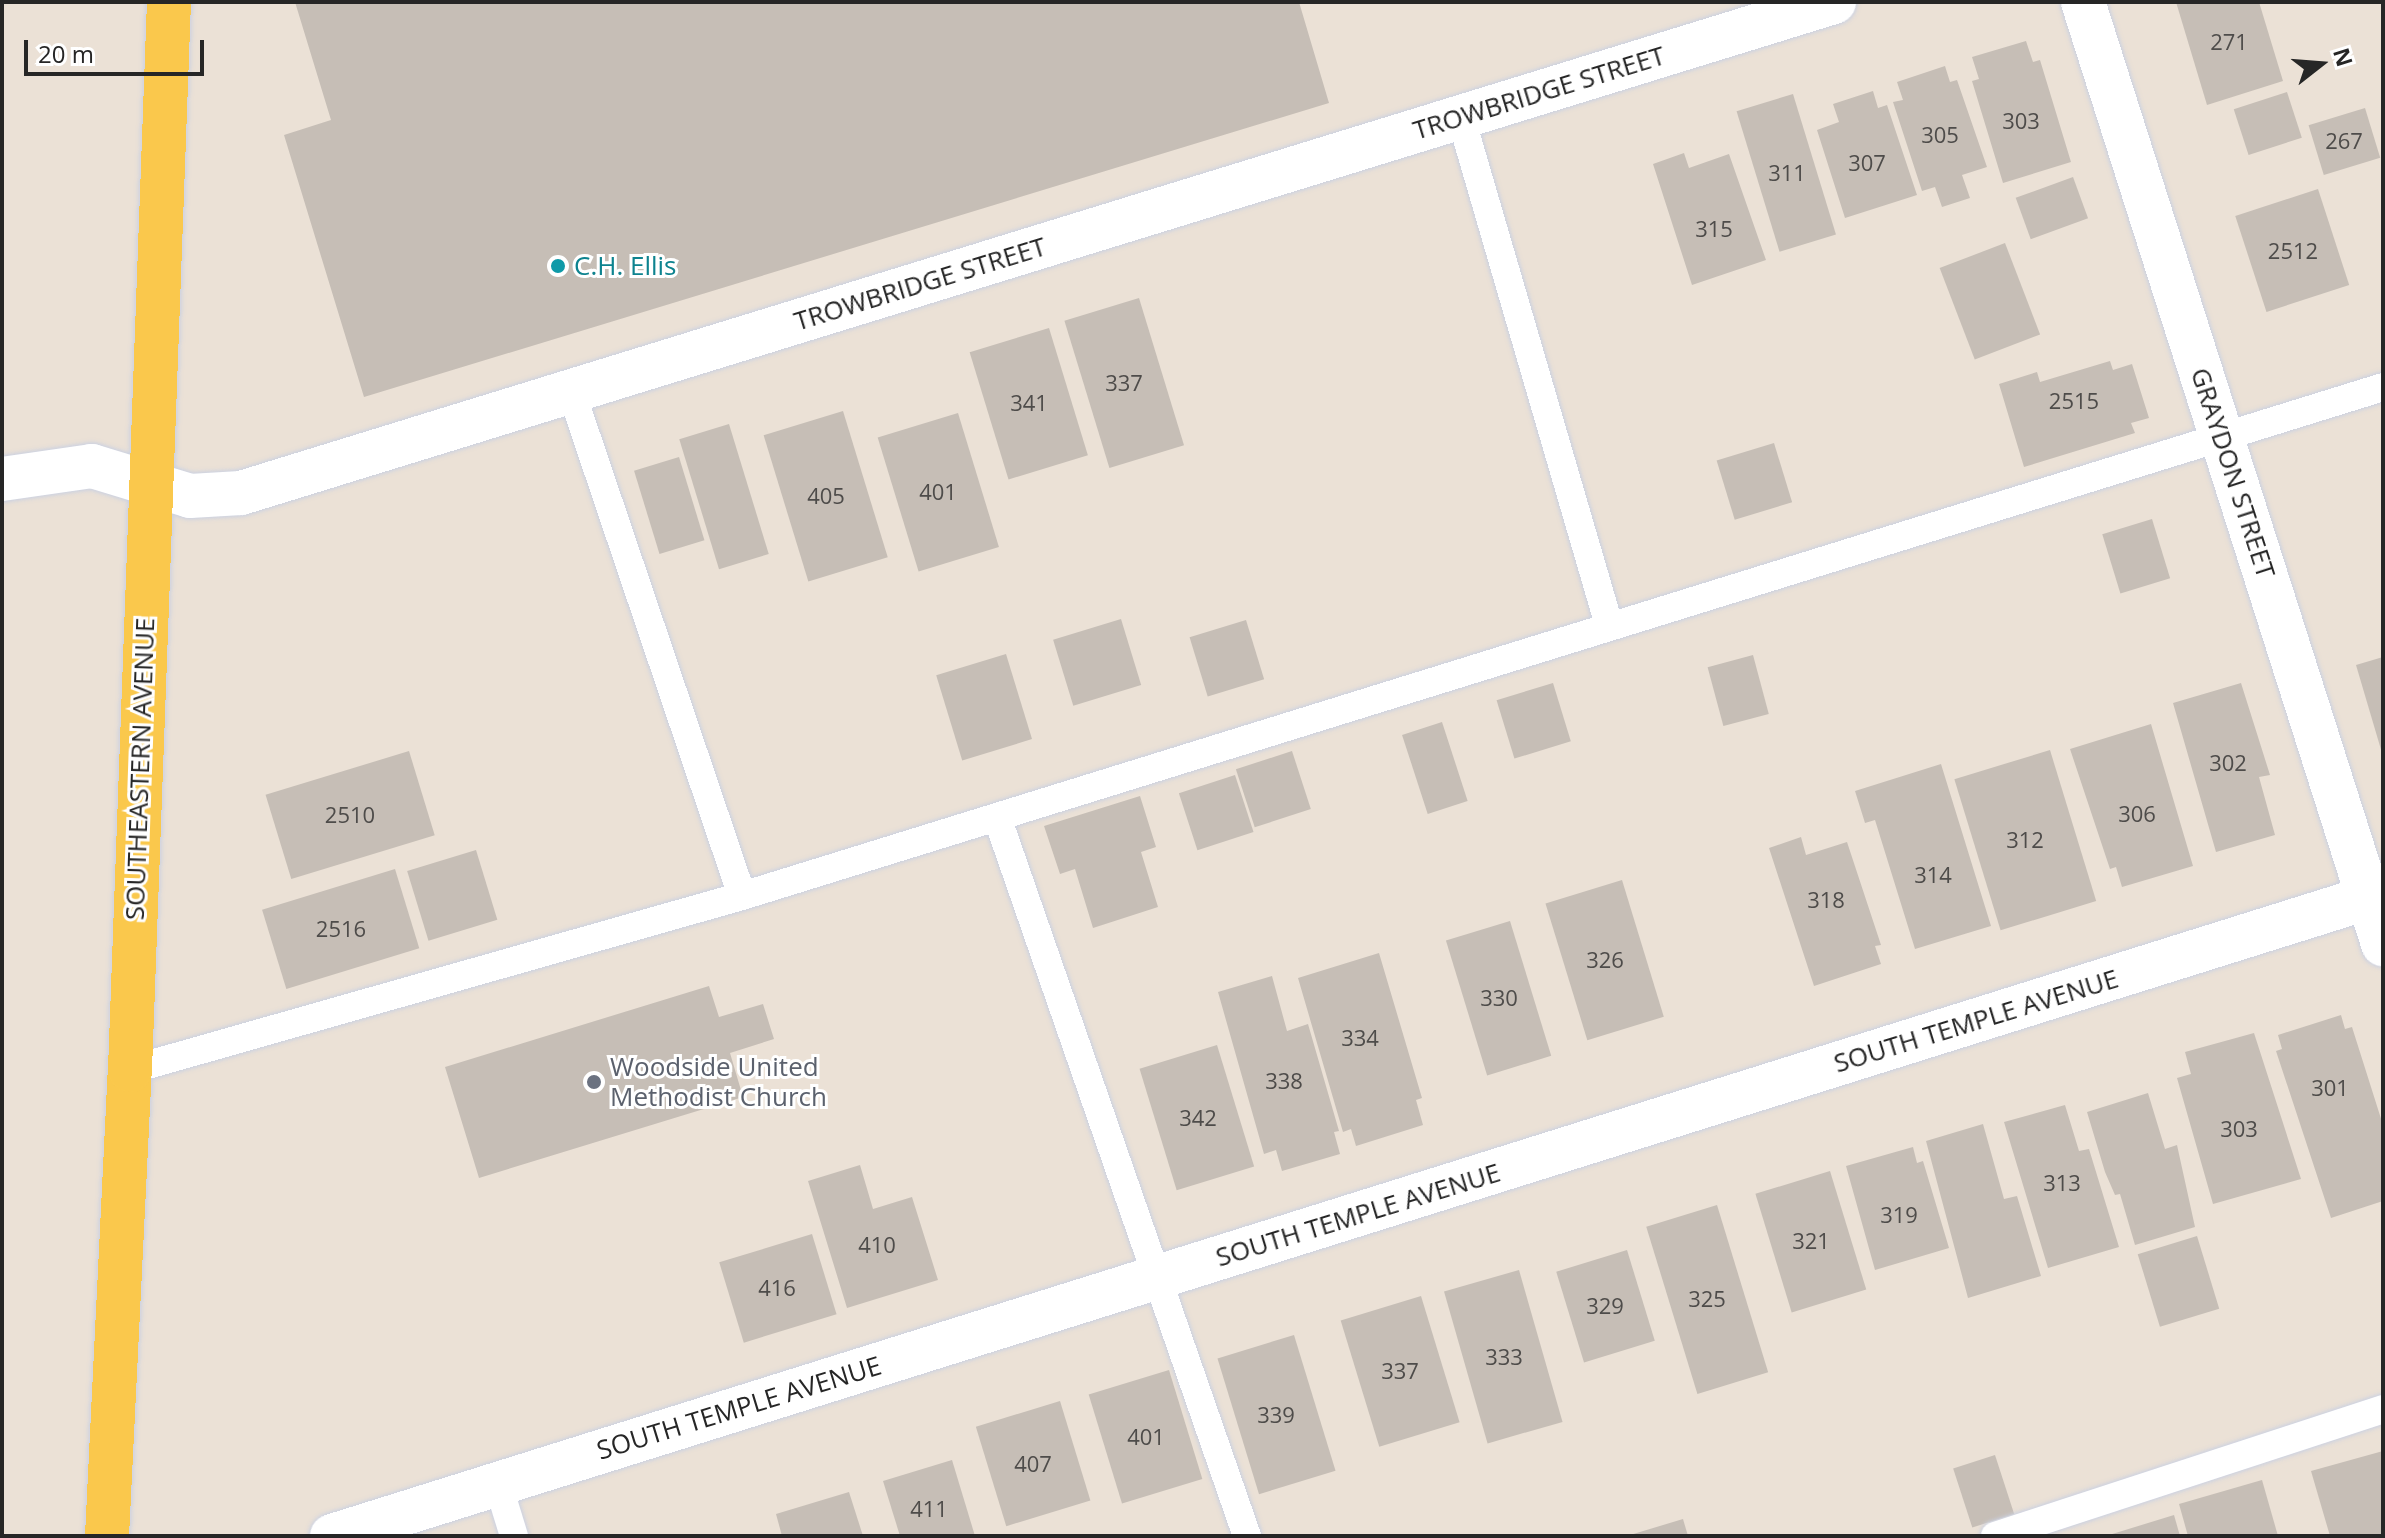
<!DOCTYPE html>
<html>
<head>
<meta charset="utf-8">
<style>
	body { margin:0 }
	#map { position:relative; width:2385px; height:1538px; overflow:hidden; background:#ebe1d6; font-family:"Open Sans",sans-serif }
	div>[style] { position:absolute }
	.building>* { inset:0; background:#c6beb6; transform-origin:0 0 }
	.roads { filter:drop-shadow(0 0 2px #cbd1e1) drop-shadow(0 0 2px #cbd1e1) }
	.lane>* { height:28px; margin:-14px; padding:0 14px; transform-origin:14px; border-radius:14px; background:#fff }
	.street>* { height:44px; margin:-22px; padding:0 22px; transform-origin:22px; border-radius:22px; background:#fff }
	.primary>* { height:44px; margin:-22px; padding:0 22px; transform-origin:22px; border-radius:22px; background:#fac84c }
	.dots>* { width:22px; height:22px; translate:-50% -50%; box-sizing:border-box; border:4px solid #fff; border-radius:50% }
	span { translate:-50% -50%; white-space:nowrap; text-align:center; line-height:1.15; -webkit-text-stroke:6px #fff; paint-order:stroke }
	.number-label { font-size:22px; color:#4e4c4a }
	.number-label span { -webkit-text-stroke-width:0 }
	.street-label { font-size:26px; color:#262626 }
	.culture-label { font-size:26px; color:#0d838f }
	.left { translate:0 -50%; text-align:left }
	.worship-label { font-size:26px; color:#5b616d }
	.frame { position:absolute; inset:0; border:4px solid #262626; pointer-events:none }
	.north { position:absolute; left:2281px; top:24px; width:80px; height:80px; -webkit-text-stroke:6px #fff; paint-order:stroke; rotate:73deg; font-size:22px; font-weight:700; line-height:32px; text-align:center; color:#262626 }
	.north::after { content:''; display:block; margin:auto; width:28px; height:36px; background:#262626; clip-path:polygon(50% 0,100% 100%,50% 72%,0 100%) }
	.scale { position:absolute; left:24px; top:40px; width:180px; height:36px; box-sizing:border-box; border:4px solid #262626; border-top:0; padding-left:10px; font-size:24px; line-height:28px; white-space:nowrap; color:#262626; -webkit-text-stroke:6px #fff; paint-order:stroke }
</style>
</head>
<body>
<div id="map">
	<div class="building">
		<div style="clip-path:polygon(295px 2px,1299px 2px,1329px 103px,364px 397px,284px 135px,331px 120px)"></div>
		<div style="clip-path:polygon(2176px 2px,2259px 2px,2283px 81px,2207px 105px)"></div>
		<div style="clip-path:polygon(2026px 41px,2033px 62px,2040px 60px,2071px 162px,2003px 183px,1972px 81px,1979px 79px,1972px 57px)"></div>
		<div style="clip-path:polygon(1945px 66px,1950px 82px,1957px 80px,1987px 167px,1962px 175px,1970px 198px,1942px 207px,1935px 187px,1922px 191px,1893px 102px,1903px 100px,1897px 82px)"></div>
		<div style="clip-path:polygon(1873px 91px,1878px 108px,1887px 105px,1917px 195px,1845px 218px,1817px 130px,1839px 122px,1833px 104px)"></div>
		<div style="left:2287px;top:92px;width:48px;height:56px;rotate:72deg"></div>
		<div style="left:1793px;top:94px;width:147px;height:59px;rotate:73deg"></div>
		<div style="left:2365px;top:108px;width:52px;height:59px;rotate:73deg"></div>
		<div style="clip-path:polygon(1684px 153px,1689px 168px,1729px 154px,1766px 260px,1692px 285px,1653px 164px)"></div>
		<div style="left:2073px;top:177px;width:44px;height:61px;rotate:70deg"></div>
		<div style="left:2318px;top:189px;width:101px;height:87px;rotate:72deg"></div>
		<div style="left:2005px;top:243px;width:98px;height:70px;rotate:69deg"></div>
		<div style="left:1139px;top:298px;width:154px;height:78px;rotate:73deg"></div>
		<div style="left:1049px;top:328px;width:133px;height:83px;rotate:73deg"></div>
		<div style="clip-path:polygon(2110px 361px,2113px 370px,2132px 364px,2149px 418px,2131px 423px,2135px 433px,2024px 467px,1999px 384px,2037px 372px,2040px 382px)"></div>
		<div style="left:843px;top:411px;width:153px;height:83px;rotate:73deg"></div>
		<div style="left:958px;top:413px;width:140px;height:84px;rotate:73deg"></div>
		<div style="left:729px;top:424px;width:136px;height:52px;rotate:73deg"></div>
		<div style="left:1774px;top:443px;width:62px;height:60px;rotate:73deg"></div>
		<div style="left:679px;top:457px;width:87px;height:47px;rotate:73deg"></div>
		<div style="left:2152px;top:519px;width:62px;height:52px;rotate:73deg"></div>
		<div style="left:1121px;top:619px;width:69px;height:71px;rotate:73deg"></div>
		<div style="left:1246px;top:620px;width:62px;height:59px;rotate:73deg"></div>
		<div style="left:1006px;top:654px;width:89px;height:73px;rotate:73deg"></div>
		<div style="left:1753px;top:655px;width:61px;height:47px;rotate:75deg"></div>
		<div style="clip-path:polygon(2383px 657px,2383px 753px,2382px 753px,2356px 665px)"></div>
		<div style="left:1553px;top:683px;width:61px;height:59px;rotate:73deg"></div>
		<div style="clip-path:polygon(2241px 683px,2270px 775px,2259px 777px,2275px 835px,2216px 852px,2173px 703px)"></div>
		<div style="left:1442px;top:722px;width:83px;height:42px;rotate:72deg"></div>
		<div style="clip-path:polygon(2151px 724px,2193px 866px,2122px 887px,2116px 867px,2110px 869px,2070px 749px)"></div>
		<div style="left:2050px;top:750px;width:158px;height:100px;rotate:73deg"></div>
		<div style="left:409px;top:751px;width:88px;height:150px;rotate:73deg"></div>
		<div style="left:1292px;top:751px;width:61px;height:59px;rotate:72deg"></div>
		<div style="clip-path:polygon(1941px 764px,1991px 926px,1915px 949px,1875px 820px,1865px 823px,1855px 791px)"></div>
		<div style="left:1235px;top:775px;width:60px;height:59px;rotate:72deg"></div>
		<div style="clip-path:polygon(1140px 796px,1156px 847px,1141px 852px,1158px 907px,1093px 928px,1075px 869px,1060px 874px,1044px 826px)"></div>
		<div style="clip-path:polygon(1801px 837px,1806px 855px,1847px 842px,1881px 945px,1875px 946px,1881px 964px,1814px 986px,1769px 848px)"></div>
		<div style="left:476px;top:850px;width:73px;height:72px;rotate:73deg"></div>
		<div style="left:395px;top:869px;width:83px;height:139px;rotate:73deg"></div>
		<div style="left:1622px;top:880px;width:143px;height:80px;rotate:73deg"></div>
		<div style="left:1510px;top:921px;width:141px;height:67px;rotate:73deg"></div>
		<div style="clip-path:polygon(1379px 953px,1422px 1098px,1416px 1100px,1423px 1125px,1356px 1146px,1351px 1129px,1343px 1132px,1298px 978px)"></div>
		<div style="clip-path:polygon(1272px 976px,1287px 1031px,1308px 1024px,1339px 1131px,1334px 1132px,1340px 1154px,1282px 1171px,1276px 1150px,1264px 1154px,1218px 992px)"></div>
		<div style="clip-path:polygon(709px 986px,719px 1017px,763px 1004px,774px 1039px,730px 1053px,743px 1097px,479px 1178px,445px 1067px)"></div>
		<div style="clip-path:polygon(2341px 1015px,2345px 1029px,2352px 1027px,2383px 1125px,2383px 1201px,2331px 1218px,2276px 1051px,2282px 1049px,2278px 1035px)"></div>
		<div style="clip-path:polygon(2254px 1033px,2301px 1179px,2213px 1204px,2177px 1078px,2191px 1074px,2185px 1052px)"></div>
		<div style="left:1217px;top:1045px;width:127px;height:81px;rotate:73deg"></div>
		<div style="clip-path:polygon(2148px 1093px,2165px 1149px,2177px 1145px,2195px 1227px,2135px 1245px,2120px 1194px,2115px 1195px,2105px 1172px,2087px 1112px)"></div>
		<div style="clip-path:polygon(2065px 1105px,2079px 1151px,2089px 1149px,2119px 1247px,2048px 1268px,2004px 1122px)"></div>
		<div style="clip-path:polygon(1983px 1124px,2004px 1199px,2017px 1196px,2041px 1276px,1968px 1298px,1926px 1141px)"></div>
		<div style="clip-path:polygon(1913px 1147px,1917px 1163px,1923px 1161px,1949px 1248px,1875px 1270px,1846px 1166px)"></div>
		<div style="clip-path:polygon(860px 1165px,873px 1209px,912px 1197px,938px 1280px,847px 1308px,808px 1181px)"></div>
		<div style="left:1830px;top:1171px;width:124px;height:78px;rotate:73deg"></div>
		<div style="left:1717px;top:1205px;width:175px;height:74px;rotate:73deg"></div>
		<div style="left:812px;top:1234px;width:84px;height:97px;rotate:73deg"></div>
		<div style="left:2197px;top:1236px;width:76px;height:62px;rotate:73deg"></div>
		<div style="left:1627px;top:1250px;width:95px;height:74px;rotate:73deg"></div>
		<div style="left:1519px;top:1270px;width:158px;height:78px;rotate:74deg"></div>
		<div style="left:1421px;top:1296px;width:132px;height:84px;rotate:73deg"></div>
		<div style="left:1294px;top:1335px;width:142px;height:80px;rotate:73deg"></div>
		<div style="left:1169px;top:1370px;width:114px;height:84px;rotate:73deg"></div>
		<div style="left:1060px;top:1401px;width:104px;height:88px;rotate:73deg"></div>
		<div style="clip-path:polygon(2383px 1451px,2383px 1536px,2330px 1536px,2311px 1471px)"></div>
		<div style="left:1995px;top:1455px;width:62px;height:44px;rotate:72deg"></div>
		<div style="clip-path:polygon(952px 1460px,975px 1536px,900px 1536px,883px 1481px)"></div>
		<div style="clip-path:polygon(2262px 1480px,2278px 1536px,2188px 1536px,2179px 1504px)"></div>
		<div style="clip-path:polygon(849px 1492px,863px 1536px,782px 1536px,776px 1514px)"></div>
		<div style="clip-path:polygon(2174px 1515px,2180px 1536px,2109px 1536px,2109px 1535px)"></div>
		<div style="clip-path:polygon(1683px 1519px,1688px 1536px,1631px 1536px,1630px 1535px)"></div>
	</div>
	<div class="roads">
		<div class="lane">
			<div style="left:1461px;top:118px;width:528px;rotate:73.73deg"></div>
			<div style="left:571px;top:391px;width:533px;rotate:71.29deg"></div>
			<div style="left:997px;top:817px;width:761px;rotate:70.83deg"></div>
			<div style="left:130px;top:1070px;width:636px;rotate:-15.87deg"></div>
			<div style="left:742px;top:896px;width:1718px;rotate:-17.23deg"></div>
			<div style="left:498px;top:1484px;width:54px;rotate:72.9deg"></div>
			<div style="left:1995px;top:1536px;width:408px;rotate:-18.1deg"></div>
		</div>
		<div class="street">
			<div style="left:2083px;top:2px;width:989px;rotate:72.33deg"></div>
			<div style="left:2px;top:479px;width:91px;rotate:-8.2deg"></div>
			<div style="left:92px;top:466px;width:102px;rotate:17deg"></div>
			<div style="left:190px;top:496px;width:51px;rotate:-3.4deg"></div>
			<div style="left:241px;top:493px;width:1667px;rotate:-17.13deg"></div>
			<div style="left:332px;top:1536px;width:2149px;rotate:-17.41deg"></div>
		</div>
		<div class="primary">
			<div style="left:107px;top:1536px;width:467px;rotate:-87.2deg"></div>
			<div style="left:130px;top:1070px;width:1069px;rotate:-87.91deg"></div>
		</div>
	</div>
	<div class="dots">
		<div style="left:558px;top:266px;background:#0f9aa8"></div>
		<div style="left:594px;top:1082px;background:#6b7280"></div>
	</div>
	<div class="number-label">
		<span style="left:2229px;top:42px">271</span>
		<span style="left:2021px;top:121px">303</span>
		<span style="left:1940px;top:135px">305</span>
		<span style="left:2344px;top:141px">267</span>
		<span style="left:1867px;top:163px">307</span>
		<span style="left:1787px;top:173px">311</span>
		<span style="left:1714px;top:229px">315</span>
		<span style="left:2293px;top:251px">2512</span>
		<span style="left:1124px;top:383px">337</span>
		<span style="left:2074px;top:401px">2515</span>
		<span style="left:1029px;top:403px">341</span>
		<span style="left:938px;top:492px">401</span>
		<span style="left:826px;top:496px">405</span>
		<span style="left:2228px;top:763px">302</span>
		<span style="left:2137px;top:814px">306</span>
		<span style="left:350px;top:815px">2510</span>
		<span style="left:2025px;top:840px">312</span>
		<span style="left:1933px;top:875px">314</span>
		<span style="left:1826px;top:900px">318</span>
		<span style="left:341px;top:929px">2516</span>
		<span style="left:1605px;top:960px">326</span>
		<span style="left:1499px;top:998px">330</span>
		<span style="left:1360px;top:1038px">334</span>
		<span style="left:1284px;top:1081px">338</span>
		<span style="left:2330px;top:1088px">301</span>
		<span style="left:1198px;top:1118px">342</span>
		<span style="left:2239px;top:1129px">303</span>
		<span style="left:2062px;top:1183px">313</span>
		<span style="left:1899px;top:1215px">319</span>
		<span style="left:1811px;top:1241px">321</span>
		<span style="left:877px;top:1245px">410</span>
		<span style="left:777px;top:1288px">416</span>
		<span style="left:1707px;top:1299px">325</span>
		<span style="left:1605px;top:1306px">329</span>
		<span style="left:1504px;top:1357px">333</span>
		<span style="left:1400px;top:1371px">337</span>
		<span style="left:1276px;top:1415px">339</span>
		<span style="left:1146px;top:1437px">401</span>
		<span style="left:1033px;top:1464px">407</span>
		<span style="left:929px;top:1509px">411</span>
	</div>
	<div class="street-label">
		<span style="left:1539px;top:93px;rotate:-17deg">TROWBRIDGE STREET</span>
		<span style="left:920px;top:284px;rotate:-17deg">TROWBRIDGE STREET</span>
		<span style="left:2233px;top:473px;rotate:72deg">GRAYDON STREET</span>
		<span style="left:140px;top:769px;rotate:-88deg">SOUTHEASTERN AVENUE</span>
		<span style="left:1976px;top:1021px;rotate:-17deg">SOUTH TEMPLE AVENUE</span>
		<span style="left:1358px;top:1215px;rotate:-17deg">SOUTH TEMPLE AVENUE</span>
		<span style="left:739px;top:1408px;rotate:-17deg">SOUTH TEMPLE AVENUE</span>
	</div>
	<div class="culture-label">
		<span class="left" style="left:574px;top:266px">C.H. Ellis</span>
	</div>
	<div class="worship-label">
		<span class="left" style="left:610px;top:1082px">Woodside United<br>Methodist Church</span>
	</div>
	<div class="frame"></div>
	<div class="north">N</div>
	<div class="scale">20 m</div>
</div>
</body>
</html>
